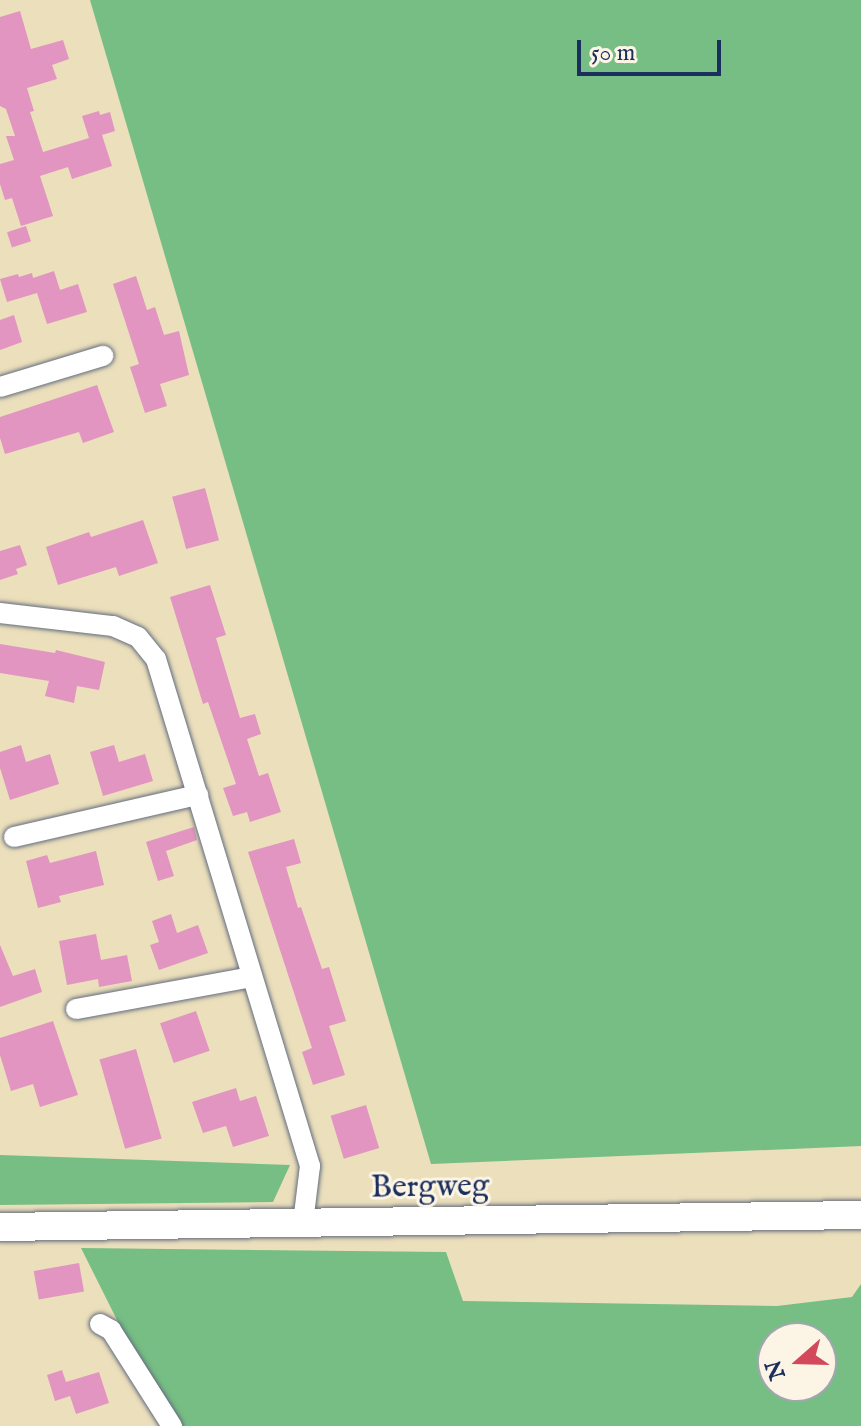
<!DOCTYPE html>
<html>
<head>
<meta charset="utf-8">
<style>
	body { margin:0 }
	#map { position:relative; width:861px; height:1426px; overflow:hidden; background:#ebdfbc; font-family:"IM FELL English",serif }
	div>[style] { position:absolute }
	.forest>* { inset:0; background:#76be84 }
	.building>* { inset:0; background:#e295c0; transform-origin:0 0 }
	.roads { filter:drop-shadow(0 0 2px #646d7f) drop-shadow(0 0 2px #646d7f) }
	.minor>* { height:20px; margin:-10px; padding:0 10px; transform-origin:10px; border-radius:10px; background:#fff }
	.secondary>* { height:28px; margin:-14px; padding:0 14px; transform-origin:14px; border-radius:14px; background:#fff }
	span { translate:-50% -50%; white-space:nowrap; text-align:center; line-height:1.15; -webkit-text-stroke:6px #fcf5e5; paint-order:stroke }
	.street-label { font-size:32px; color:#1b2f5e }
	.north { position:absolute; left:757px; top:1322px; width:80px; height:80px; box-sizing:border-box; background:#fcf5e5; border:2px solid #a2a6af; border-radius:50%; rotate:250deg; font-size:22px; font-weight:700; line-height:32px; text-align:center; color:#1b2f5e }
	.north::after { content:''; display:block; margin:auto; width:28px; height:36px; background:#d1495b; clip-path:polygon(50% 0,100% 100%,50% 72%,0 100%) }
	.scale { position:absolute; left:577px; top:40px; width:144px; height:36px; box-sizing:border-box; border:4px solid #1b2f5e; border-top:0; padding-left:10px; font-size:24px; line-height:28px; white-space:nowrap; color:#1b2f5e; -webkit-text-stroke:6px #fcf5e5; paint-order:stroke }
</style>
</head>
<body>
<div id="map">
	<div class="forest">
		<div style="clip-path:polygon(90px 0,861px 0,861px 1146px,431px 1164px)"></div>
		<div style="clip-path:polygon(0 1155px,290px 1165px,273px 1202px,0 1205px)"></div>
		<div style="clip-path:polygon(evenodd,81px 1248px,446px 1252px,463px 1301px,777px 1306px,852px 1297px,861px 1284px,861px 1426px,179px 1426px,135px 1356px,81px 1248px,773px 1338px,821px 1338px,821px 1386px,773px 1386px,773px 1338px)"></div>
	</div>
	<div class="building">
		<div style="clip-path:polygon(20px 11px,31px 49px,63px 40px,69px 59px,52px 65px,57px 79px,27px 88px,34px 111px,30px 112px,43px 152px,89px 138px,82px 116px,99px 111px,100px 115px,110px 112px,115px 131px,102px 135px,112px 166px,72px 179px,68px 167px,40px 176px,53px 216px,21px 226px,12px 198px,5px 200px,0 184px,0 164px,14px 160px,6px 136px,15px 136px,6px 109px,0 106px,0 17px)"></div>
		<div style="left:26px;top:226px;width:16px;height:20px;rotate:72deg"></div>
		<div style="clip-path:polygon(54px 271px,60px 290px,78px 284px,87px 312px,47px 324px,37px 293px,7px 302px,0 279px,18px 274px,19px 277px,32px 273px,33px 278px)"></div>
		<div style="clip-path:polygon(136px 276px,147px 310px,155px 307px,164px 335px,179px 331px,189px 375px,160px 384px,167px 406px,145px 413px,130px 367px,139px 364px,113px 284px)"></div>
		<div style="clip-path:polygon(14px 315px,22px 342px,0 350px,0 320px)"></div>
		<div style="clip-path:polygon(97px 385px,114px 432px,83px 443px,79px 432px,5px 454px,0 438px,0 417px)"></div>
		<div style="left:205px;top:488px;width:54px;height:34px;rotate:75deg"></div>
		<div style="clip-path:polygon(143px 520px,158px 563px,119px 576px,116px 567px,58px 585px,46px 547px,89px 532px,91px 537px)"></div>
		<div style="clip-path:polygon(20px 545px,27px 565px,16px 569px,18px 574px,0 580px,0 551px)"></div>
		<div style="clip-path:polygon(210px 585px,226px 635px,216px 638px,240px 718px,255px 714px,261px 734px,247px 739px,259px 776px,268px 773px,281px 812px,250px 822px,247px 812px,233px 816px,223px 788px,236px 784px,208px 702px,203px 704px,170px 597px)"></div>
		<div style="clip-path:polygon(0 644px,55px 653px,56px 650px,105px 662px,99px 690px,77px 686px,74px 703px,45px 696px,49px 681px,0 673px)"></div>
		<div style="clip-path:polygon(21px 745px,26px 762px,50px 754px,59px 784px,10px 800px,0 768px,0 752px)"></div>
		<div style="clip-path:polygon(114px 745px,119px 762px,145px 754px,153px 781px,103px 796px,90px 752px)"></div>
		<div style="clip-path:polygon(194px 827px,197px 840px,166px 851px,174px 876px,158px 881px,146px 842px)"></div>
		<div style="clip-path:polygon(294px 839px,301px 863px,286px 867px,298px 908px,301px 907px,322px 969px,329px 967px,346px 1021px,329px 1026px,345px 1075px,313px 1085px,302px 1052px,312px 1048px,248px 852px)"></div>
		<div style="clip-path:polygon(96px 851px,104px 885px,59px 896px,61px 902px,38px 908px,26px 861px,47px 855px,50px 863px)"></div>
		<div style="clip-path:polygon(171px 914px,177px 933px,198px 925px,208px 953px,159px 970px,150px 945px,159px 942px,152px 921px)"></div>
		<div style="clip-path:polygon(96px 934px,101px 960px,127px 955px,132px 981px,99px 987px,98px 979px,67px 985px,59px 941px)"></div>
		<div style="clip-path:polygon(0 945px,13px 976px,35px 969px,42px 992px,0 1007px)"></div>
		<div style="left:196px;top:1011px;width:42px;height:38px;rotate:71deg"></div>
		<div style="clip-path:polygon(53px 1021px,78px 1095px,40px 1107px,33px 1084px,11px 1091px,0 1055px,0 1038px)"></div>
		<div style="left:136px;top:1049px;width:93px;height:38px;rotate:74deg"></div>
		<div style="clip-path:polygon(236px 1088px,240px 1101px,256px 1096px,269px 1136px,233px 1147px,226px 1126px,203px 1133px,192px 1102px)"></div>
		<div style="left:366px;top:1105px;width:45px;height:37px;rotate:73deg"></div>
		<div style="left:79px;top:1263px;width:29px;height:46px;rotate:80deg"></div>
		<div style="clip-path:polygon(62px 1370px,66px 1382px,99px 1372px,109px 1403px,76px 1414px,70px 1396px,55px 1401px,47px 1375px)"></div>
	</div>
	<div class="roads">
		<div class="minor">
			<div style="left:0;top:387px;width:108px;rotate:-16.8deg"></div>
			<div style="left:0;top:613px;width:114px;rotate:6.6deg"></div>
			<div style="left:113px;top:626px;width:27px;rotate:24deg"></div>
			<div style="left:138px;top:637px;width:28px;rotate:51deg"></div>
			<div style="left:156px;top:659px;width:530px;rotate:73.1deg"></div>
			<div style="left:310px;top:1166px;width:57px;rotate:97deg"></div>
			<div style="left:14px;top:837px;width:189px;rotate:-12.9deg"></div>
			<div style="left:76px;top:1009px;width:179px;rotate:-10.3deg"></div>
			<div style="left:100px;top:1324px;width:13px;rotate:29deg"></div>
			<div style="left:111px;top:1330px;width:114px;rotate:57.6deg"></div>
		</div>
		<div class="secondary">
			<div style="left:0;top:1227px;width:861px;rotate:-0.8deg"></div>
		</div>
	</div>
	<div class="street-label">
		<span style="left:430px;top:1188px;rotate:-1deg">Bergweg</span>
	</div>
	<div class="north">N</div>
	<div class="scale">50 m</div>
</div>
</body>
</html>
